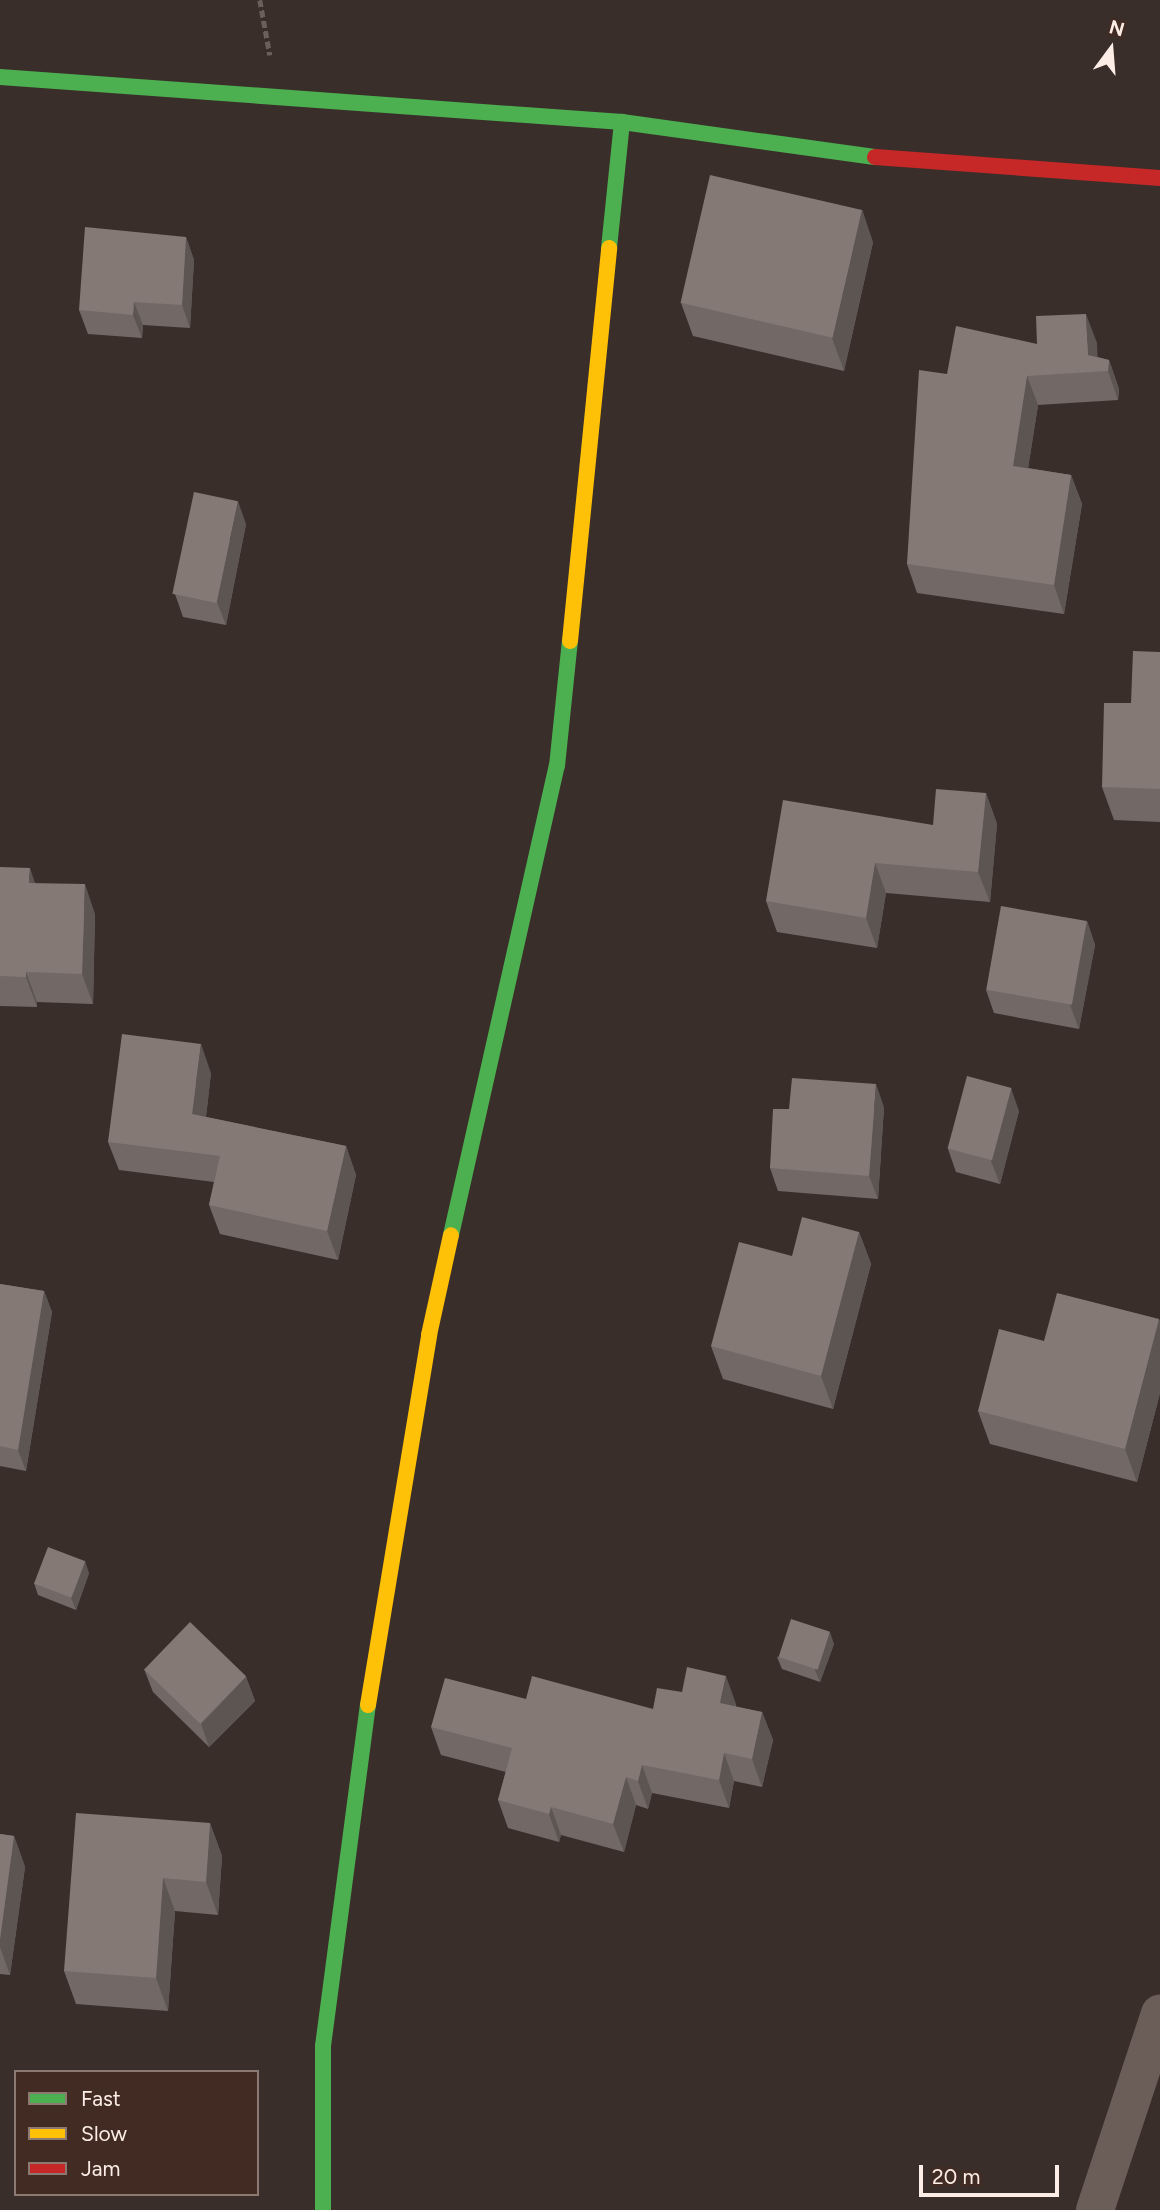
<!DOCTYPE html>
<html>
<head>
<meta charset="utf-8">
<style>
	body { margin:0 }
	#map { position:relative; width:1160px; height:2210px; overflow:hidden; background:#3a2e2a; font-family:Figtree,sans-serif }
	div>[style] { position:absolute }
	.path>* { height:4.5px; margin-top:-2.25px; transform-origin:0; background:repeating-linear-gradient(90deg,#6a5f5b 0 7px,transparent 0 10.5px) }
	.street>* { height:38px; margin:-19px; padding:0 19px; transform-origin:19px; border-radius:19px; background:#6b5e59 }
	.fast>* { height:16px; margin:-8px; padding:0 8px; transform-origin:8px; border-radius:8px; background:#4caf50 }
	.slow>* { height:16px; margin:-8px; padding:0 8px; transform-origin:8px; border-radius:8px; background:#ffc107 }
	.jam>* { height:16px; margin:-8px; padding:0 8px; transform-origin:8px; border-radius:8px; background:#c62828 }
	.wall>* { inset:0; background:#726865 }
	.shaded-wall>* { inset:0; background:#5c5552 }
	.building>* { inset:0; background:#847975; transform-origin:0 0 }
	span { translate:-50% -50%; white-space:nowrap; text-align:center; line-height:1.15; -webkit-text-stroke:7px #412b23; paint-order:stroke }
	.legend { position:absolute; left:14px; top:2070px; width:245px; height:126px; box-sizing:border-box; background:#412b23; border:2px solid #8c7971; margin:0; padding:9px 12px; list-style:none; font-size:21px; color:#fcede7 }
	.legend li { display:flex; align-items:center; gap:14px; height:35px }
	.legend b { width:35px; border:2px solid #8c7971 }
	.north { position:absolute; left:1076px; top:14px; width:70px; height:70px; -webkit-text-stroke:5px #412b23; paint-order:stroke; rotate:16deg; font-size:19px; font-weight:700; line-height:28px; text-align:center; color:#fcede7 }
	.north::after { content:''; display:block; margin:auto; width:24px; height:32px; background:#fcede7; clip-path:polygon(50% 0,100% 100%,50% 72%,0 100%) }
	.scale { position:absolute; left:919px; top:2165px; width:140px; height:32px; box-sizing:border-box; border:4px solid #fcede7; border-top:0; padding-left:9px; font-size:21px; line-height:24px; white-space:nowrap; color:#fcede7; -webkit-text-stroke:5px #412b23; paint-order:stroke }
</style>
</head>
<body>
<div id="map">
	<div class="path">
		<div style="left:260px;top:0;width:56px;rotate:79.7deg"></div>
	</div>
	<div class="street">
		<div style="left:1095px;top:2210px;width:207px;rotate:-71.7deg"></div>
	</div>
	<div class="fast">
		<div style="left:0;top:77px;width:624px;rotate:4.14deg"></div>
		<div style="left:622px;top:122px;width:255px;rotate:7.9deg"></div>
		<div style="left:609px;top:248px;width:127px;rotate:-84.1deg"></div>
		<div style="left:451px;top:1235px;width:481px;rotate:-77.3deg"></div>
		<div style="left:557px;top:766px;width:126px;rotate:-84.1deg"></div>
		<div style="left:323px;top:2210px;width:164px;rotate:-90deg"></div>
		<div style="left:323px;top:2046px;width:344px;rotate:-82.5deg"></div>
	</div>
	<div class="slow">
		<div style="left:570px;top:641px;width:395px;rotate:-84.3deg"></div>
		<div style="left:368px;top:1705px;width:375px;rotate:-80.6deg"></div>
		<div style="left:429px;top:1335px;width:102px;rotate:-77.6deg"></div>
	</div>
	<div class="jam">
		<div style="left:875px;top:157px;width:286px;rotate:4.2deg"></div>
	</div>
	<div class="wall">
		<div style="clip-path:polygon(186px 237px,194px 260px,190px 328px,143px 325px,142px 338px,88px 334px,79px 310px)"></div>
		<div style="clip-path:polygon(873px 242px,844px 371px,693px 336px,681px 303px)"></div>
		<div style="clip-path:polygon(1097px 343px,1097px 357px,1109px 360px,1119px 389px,1118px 400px,1038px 405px,1028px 468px,1071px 475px,1082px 504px,1064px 614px,917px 593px,907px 564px,947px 374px,1037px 344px)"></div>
		<div style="clip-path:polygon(246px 524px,226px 625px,183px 617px,175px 594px)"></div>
		<div style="clip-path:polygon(1160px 652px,1160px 822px,1114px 820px,1102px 787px,1131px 703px)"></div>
		<div style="clip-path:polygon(986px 793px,997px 824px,990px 902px,886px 893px,877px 948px,777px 932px,766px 901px,933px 825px)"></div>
		<div style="clip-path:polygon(0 867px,35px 883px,95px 914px,93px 1004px,37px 1002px,37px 1007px,0 1006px)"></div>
		<div style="clip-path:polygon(1087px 921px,1095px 945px,1079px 1029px,994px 1013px,986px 990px)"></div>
		<div style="clip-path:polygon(211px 1073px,206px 1117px,346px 1146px,356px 1175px,338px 1260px,220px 1234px,209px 1205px,214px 1182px,119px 1170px,108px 1142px)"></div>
		<div style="clip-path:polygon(884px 1107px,878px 1199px,778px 1191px,770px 1168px,789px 1109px)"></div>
		<div style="clip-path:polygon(1019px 1111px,1000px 1184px,956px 1172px,948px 1149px)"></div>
		<div style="clip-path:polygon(859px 1232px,871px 1264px,833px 1409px,723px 1379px,711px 1346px,792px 1256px)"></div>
		<div style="clip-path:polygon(0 1284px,44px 1291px,52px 1312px,26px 1471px,0 1466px)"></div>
		<div style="clip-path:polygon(1159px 1319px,1160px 1323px,1160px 1393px,1137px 1482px,990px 1444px,978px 1411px)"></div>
		<div style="clip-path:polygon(89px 1573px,76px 1610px,38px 1595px,34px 1583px)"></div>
		<div style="clip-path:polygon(834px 1644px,820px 1682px,782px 1669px,777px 1657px)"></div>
		<div style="clip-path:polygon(144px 1669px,246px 1677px,255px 1701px,209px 1747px,153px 1692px)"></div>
		<div style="clip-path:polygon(682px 1692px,736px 1704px,736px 1707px,762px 1712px,773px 1740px,762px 1787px,734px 1781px,729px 1808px,652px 1793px,648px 1809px,636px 1805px,624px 1852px,561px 1835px,559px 1842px,508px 1828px,498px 1800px,506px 1772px,441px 1755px,431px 1727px,526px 1699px,653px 1709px)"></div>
		<div style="clip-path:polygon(210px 1823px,222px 1856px,218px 1915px,175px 1911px,168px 2011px,76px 2004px,64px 1971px)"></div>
		<div style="clip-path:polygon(0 1834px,14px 1836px,25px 1867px,10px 1975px,0 1974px)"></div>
	</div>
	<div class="shaded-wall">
		<div style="clip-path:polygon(862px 209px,873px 242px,844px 371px,832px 338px)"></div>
		<div style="clip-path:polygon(186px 237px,194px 260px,190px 328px,182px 305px)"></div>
		<div style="clip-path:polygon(134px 302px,143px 325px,142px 338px,133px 315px)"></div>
		<div style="clip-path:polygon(1086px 314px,1097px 343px,1098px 372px,1088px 355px)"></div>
		<div style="clip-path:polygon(1109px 360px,1119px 389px,1118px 400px,1108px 371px)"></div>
		<div style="clip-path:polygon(1027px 376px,1038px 405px,1024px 495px,1013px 466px)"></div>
		<div style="clip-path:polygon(1071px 475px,1082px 504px,1064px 614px,1054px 585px)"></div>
		<div style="clip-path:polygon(238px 501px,246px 524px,226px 625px,217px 602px)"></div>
		<div style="clip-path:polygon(986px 793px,997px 824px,990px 902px,978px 872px)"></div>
		<div style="clip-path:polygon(875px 863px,886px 893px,877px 948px,866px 918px)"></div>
		<div style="clip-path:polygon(30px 868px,40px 898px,29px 883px)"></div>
		<div style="clip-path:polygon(85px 884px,95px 914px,93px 1004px,82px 974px)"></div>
		<div style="clip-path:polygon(1087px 921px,1095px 945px,1079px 1029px,1070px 1005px)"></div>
		<div style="clip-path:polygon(26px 972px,37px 1002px,37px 1007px,26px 977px)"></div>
		<div style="clip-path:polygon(201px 1044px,211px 1073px,203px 1142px,192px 1114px)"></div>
		<div style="clip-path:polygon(876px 1084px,884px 1107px,878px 1199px,869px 1176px)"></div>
		<div style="clip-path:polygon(1011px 1088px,1019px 1111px,1000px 1184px,991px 1161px)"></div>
		<div style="clip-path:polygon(346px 1146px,356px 1175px,338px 1260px,327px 1231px)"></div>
		<div style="clip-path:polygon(859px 1232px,871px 1264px,833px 1409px,821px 1376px)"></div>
		<div style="clip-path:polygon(44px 1291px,52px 1312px,26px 1471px,18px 1450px)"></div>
		<div style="clip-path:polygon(1159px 1319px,1160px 1323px,1160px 1393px,1137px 1482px,1125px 1449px)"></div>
		<div style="clip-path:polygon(85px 1561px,89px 1573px,76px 1610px,71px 1598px)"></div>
		<div style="clip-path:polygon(830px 1632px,834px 1644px,820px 1682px,815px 1670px)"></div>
		<div style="clip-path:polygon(726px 1676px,736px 1704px,730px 1731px,720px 1703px)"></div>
		<div style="clip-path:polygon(246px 1677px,255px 1701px,209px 1747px,201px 1724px)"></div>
		<div style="clip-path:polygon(762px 1712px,773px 1740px,762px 1787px,752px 1759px)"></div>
		<div style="clip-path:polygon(724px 1753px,734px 1781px,729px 1808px,719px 1780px)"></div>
		<div style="clip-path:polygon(642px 1765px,652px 1793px,648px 1809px,638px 1781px)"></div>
		<div style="clip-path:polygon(626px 1777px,636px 1805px,624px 1852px,613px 1824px)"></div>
		<div style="clip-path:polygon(551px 1807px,561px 1835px,559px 1842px,549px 1814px)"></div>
		<div style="clip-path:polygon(210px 1823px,222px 1856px,218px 1915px,206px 1882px)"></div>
		<div style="clip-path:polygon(14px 1836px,25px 1867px,10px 1975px,0 1947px,0 1939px)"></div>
		<div style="clip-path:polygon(163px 1878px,175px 1911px,168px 2011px,156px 1978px)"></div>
	</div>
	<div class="building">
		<div style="left:710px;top:175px;width:156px;height:131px;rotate:13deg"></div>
		<div style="clip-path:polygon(85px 227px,186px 237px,182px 305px,134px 302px,133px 315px,79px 310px)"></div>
		<div style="clip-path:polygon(1086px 314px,1088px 355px,1109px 360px,1108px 371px,1027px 376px,1013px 466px,1071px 475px,1054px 585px,907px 564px,919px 370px,947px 374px,956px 326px,1037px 344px,1036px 316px)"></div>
		<div style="left:194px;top:492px;width:45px;height:104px;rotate:12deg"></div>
		<div style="clip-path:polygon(1133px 651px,1160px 652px,1160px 789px,1102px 787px,1104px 703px,1131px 703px)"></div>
		<div style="clip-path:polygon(936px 789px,986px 793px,978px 872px,875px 863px,866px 918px,766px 901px,783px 800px,933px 825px)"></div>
		<div style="clip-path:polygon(0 867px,30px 868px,29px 883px,85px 884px,82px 974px,26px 972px,26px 977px,0 976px)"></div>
		<div style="left:1001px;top:906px;width:87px;height:85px;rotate:10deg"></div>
		<div style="clip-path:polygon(122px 1034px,201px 1044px,192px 1114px,346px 1146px,327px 1231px,209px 1205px,220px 1156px,108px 1142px)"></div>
		<div style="left:967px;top:1076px;width:46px;height:75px;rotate:15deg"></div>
		<div style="clip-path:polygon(792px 1078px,876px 1084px,869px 1176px,770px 1168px,773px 1109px,789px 1109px)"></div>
		<div style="clip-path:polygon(802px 1217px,859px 1232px,821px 1376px,711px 1346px,739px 1242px,792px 1256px)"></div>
		<div style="clip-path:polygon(0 1284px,44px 1291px,18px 1450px,0 1446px)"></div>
		<div style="clip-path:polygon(1057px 1293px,1159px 1319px,1125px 1449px,978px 1411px,999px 1329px,1044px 1341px)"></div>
		<div style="left:48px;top:1547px;width:40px;height:39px;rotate:21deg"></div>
		<div style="left:791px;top:1619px;width:41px;height:40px;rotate:18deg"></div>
		<div style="left:190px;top:1622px;width:78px;height:66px;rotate:44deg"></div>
		<div style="clip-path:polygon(687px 1667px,726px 1676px,720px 1703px,762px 1712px,752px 1759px,724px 1753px,719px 1780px,642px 1765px,638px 1781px,626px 1777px,613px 1824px,551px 1807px,549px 1814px,498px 1800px,512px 1748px,431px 1727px,445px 1678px,526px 1699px,532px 1676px,653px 1709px,657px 1688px,682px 1692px)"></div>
		<div style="clip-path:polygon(76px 1813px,210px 1823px,206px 1882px,163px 1878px,156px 1978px,64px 1971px)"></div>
		<div style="clip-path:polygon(0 1834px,14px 1836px,0 1939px)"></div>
	</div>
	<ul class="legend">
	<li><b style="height:9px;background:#4caf50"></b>Fast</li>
	<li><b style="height:9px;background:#ffc107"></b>Slow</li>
	<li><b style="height:9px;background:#c62828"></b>Jam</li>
	</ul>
	<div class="north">N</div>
	<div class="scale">20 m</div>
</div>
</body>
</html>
